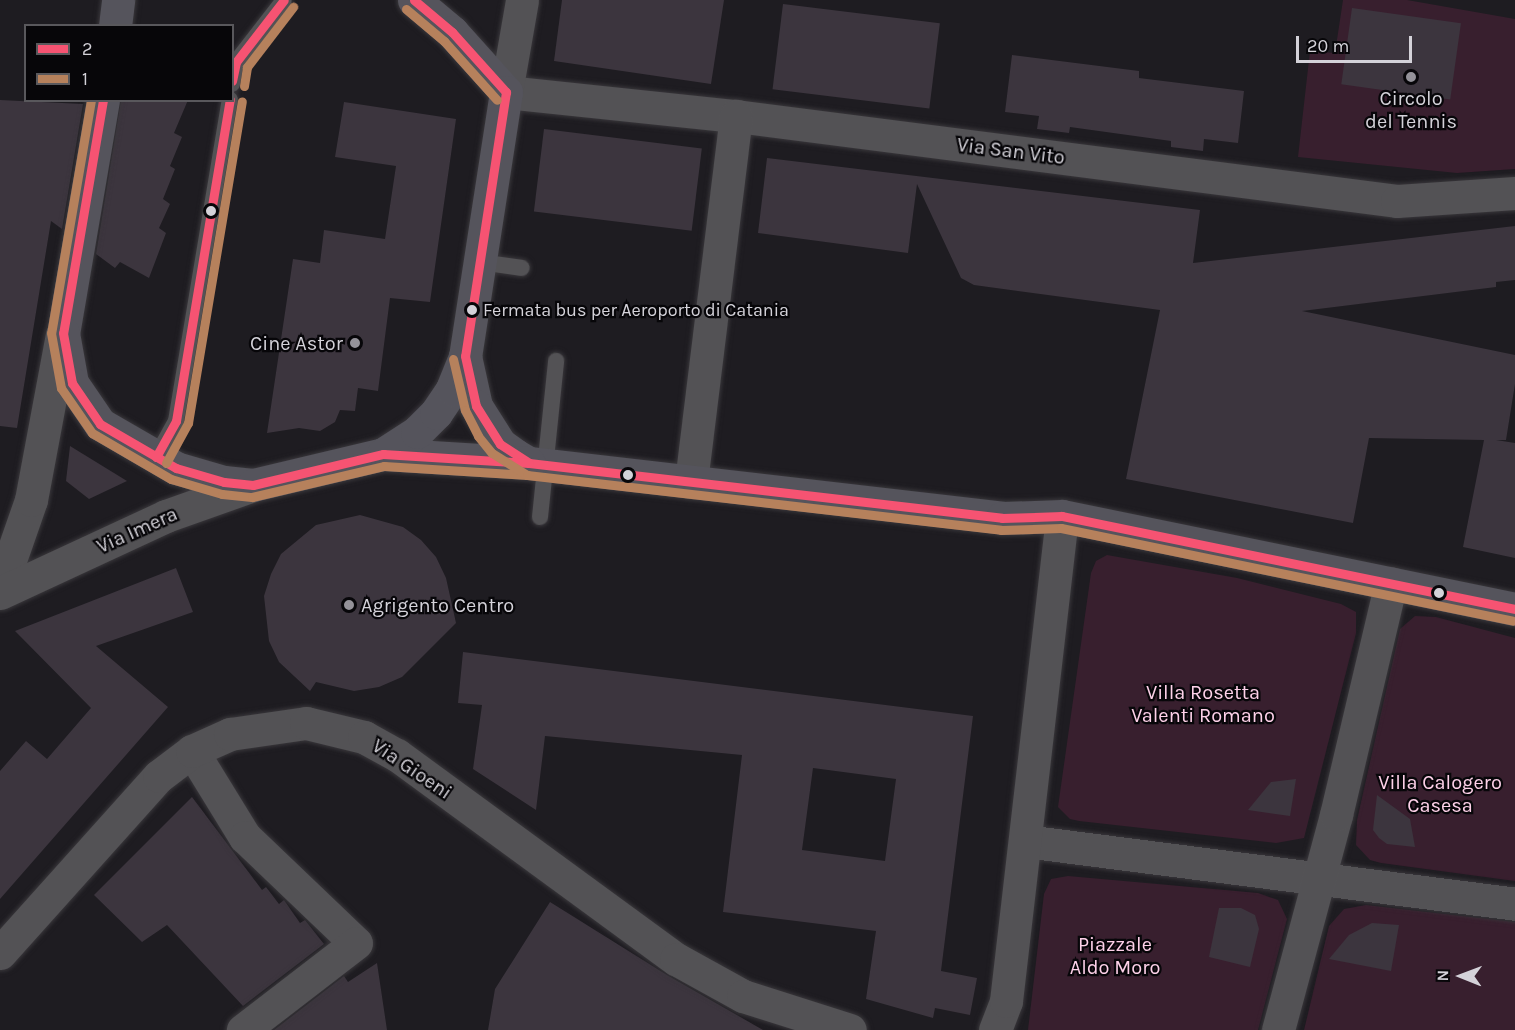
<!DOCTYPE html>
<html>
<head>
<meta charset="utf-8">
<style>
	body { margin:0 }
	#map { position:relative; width:1515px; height:1030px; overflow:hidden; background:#1e1c21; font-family:Karla,sans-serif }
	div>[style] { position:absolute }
	.green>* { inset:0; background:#381f2e }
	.building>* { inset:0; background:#3c353e; transform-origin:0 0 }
	.roads { filter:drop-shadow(0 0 2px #39373b) drop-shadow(0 0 2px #39373b) }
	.service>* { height:16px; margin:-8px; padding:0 8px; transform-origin:8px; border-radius:8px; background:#535255 }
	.minor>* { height:33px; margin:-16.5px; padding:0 16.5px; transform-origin:16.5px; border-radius:16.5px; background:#535255 }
	.tertiary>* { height:33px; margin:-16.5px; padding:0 16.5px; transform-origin:16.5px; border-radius:16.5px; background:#535255 }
	.secondary>* { height:33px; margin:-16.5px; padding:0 16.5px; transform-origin:16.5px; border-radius:16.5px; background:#55545c }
	.bus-1>* { height:9px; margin:-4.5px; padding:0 4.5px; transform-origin:4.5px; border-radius:4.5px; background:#f65372 }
	.bus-2>* { height:9px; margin:-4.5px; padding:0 4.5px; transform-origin:4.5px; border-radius:4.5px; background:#b6815c }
	.dots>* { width:16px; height:16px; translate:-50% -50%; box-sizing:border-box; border:3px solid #070609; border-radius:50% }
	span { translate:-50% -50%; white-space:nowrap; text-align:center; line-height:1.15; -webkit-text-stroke:4.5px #070609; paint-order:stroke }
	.bus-label { font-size:18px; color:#d4d2d9 }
	.left { translate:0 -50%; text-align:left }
	.poi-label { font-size:20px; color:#d4d2d9 }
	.right { translate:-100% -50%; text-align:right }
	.street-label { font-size:20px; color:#d4d2d9 }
	.park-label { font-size:20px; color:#fed1e9 }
	.legend { position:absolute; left:24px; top:24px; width:210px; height:78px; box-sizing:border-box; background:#070609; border:2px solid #59585c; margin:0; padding:8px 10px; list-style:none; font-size:18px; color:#d4d2d9 }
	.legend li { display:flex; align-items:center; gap:12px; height:30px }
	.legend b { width:30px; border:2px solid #59585c }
	.north { position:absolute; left:1431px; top:946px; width:60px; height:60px; -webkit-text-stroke:4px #070609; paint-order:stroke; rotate:271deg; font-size:16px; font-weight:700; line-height:24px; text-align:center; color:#d4d2d9 }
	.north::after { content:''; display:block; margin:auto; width:21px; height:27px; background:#d4d2d9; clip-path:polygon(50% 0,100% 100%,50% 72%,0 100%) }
	.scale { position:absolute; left:1296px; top:36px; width:116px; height:27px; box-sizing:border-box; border:3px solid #d4d2d9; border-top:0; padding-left:8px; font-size:18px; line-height:21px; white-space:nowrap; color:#d4d2d9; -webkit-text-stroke:4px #070609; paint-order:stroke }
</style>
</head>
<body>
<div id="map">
	<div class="green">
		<div style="clip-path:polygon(1343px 0,1407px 0,1515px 19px,1515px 169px,1457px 173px,1298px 157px,1310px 51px,1335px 53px)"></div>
		<div style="clip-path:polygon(1107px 555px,1237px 578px,1341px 604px,1356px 612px,1356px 633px,1304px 838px,1276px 843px,1079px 821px,1070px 819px,1058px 807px,1091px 573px,1096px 561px)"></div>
		<div style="clip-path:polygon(1415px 616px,1436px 617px,1515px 638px,1515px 881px,1381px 863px,1370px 860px,1356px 845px,1357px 820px,1400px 629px)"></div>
		<div style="clip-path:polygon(1068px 876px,1258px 893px,1278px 900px,1287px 919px,1258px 1030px,1028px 1030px,1044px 894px,1051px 879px)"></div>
		<div style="clip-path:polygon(1366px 905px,1515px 922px,1515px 1030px,1304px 1030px,1329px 926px,1344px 909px)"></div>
	</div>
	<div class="building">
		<div style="clip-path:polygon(562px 0,724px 0,711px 84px,554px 61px)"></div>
		<div style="left:783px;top:4px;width:158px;height:86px;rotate:7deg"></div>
		<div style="left:1352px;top:8px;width:110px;height:77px;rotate:8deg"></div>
		<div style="clip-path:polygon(1012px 55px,1139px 71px,1139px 78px,1244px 91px,1238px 143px,1204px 139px,1203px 151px,1171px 147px,1171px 141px,1070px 127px,1069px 133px,1037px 129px,1039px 116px,1005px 112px)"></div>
		<div style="clip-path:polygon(0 100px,83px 104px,62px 229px,51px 221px,17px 428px,0 426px)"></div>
		<div style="clip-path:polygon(121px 100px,188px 100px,174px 133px,182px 137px,170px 166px,175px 169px,163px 199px,170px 204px,159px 228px,166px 233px,149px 278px,120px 262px,115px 268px,96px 254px)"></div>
		<div style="clip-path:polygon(344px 102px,456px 119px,430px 302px,390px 298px,378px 391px,358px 388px,355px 411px,340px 410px,335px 422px,320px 431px,299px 428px,267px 433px,293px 259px,320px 263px,324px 230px,385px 239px,396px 166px,335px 157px)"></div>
		<div style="left:544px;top:129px;width:159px;height:83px;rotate:7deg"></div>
		<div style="clip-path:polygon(767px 158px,1200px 210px,1193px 263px,1515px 226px,1515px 280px,1496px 282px,1496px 287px,1302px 311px,1515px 355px,1515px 384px,1506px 440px,1496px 440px,1515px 443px,1515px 558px,1463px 547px,1484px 440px,1369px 438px,1353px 523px,1126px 479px,1160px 310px,974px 285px,961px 278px,917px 184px,908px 253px,758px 233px)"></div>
		<div style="clip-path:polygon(70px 446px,127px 481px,89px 499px,66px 481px)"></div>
		<div style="clip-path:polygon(360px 515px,403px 527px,421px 540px,436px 557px,446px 578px,456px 623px,402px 677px,379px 687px,354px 691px,316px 682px,310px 691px,279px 662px,269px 641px,264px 596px,271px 574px,281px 554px,316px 525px)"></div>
		<div style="clip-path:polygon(176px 568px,193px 612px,96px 646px,168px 707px,0 899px,0 771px,26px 741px,47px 759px,91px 708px,15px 631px)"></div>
		<div style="clip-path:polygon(evenodd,463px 652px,973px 716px,941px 971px,977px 978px,970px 1015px,935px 1008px,933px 1018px,866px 999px,876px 931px,723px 912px,742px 755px,545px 736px,536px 810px,473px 769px,482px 705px,458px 703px,463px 652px,813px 768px,896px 779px,885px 861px,802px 850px,813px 768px)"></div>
		<div style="clip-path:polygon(1296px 779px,1290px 816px,1248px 810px,1271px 782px)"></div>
		<div style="clip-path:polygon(1377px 795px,1410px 819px,1415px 847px,1387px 844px,1379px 838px,1373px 830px)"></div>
		<div style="clip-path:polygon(192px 797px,262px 890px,266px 887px,279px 904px,284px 900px,300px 923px,305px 920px,324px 944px,243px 1006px,167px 925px,142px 942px,94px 895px)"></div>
		<div style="clip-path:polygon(550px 902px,667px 975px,763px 1030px,488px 1030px,495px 989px)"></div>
		<div style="clip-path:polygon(1219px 908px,1241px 908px,1255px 915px,1259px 929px,1250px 967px,1209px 957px)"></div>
		<div style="clip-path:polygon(1372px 923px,1399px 925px,1391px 971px,1329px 959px,1349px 935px)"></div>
		<div style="clip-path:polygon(377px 963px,387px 1030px,274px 1030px,344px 976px,348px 982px)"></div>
	</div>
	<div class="roads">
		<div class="service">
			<div style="left:232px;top:84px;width:22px;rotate:-80deg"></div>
			<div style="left:236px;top:62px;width:78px;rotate:-52.3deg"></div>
			<div style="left:480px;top:262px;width:42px;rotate:8.1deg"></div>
			<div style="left:156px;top:457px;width:41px;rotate:-60.9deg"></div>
			<div style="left:176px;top:421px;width:326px;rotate:-80.5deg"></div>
			<div style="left:540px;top:517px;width:157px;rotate:-84.1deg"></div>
		</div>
		<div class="minor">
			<div style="left:506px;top:92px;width:231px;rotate:6deg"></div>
			<div style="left:736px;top:116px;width:666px;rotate:7.33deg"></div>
			<div style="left:1397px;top:201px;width:118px;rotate:-3.9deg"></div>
			<div style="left:691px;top:482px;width:369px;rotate:-83deg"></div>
			<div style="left:192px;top:751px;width:101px;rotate:58.4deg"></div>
			<div style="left:245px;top:837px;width:153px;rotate:43.7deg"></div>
			<div style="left:356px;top:943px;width:143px;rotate:142.4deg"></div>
			<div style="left:1025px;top:841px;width:494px;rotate:7.3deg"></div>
			<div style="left:0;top:953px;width:238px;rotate:-48.1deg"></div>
			<div style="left:159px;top:776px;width:41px;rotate:-37.1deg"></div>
			<div style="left:192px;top:751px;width:42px;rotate:-24.1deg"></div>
			<div style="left:230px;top:734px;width:77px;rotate:-8.2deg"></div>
			<div style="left:306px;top:723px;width:60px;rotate:13.6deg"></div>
			<div style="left:364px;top:737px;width:38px;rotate:29deg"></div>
			<div style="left:397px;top:755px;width:346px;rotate:36.2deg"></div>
			<div style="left:676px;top:959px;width:77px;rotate:28.9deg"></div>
			<div style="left:743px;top:996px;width:112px;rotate:17.6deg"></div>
			<div style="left:995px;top:1030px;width:31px;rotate:-69deg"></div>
			<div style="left:1006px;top:1001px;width:488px;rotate:-83.4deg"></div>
			<div style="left:1278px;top:1030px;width:223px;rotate:-74.9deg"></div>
			<div style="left:1336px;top:815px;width:238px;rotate:-76.7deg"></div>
		</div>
		<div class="tertiary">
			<div style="left:506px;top:92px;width:93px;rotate:-80.1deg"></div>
			<div style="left:0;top:577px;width:14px;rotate:-54deg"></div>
			<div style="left:8px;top:566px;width:70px;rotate:-70.8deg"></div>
			<div style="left:31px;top:500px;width:168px;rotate:-79.4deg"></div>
			<div style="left:0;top:593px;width:183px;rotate:-24.9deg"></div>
			<div style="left:166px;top:516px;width:92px;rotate:-19.6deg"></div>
		</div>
		<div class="secondary">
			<div style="left:414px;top:0;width:50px;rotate:40.1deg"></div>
			<div style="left:452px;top:32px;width:81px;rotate:48deg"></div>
			<div style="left:506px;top:92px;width:267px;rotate:98.8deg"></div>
			<div style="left:465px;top:356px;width:51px;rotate:77.6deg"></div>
			<div style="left:476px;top:406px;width:45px;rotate:57.7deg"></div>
			<div style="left:500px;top:444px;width:19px;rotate:36deg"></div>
			<div style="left:515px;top:455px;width:16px;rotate:30deg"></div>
			<div style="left:529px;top:463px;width:476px;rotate:6.6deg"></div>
			<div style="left:1002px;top:518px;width:60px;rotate:-1.9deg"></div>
			<div style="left:1062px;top:516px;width:462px;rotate:11.6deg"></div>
			<div style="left:115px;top:26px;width:26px;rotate:-83deg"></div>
			<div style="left:103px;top:100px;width:236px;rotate:99.7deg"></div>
			<div style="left:63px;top:333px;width:51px;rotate:79.8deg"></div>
			<div style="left:72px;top:383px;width:50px;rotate:55.7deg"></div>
			<div style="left:100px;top:424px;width:88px;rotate:30.1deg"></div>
			<div style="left:176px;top:468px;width:50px;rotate:16.3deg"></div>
			<div style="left:224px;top:482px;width:29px;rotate:6deg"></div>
			<div style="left:253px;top:485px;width:134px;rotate:-13.4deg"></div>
			<div style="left:383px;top:454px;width:146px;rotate:3.5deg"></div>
			<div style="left:383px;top:454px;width:40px;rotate:-32.9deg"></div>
			<div style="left:417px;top:432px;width:27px;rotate:-45deg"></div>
			<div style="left:436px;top:413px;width:29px;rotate:-56deg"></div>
			<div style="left:452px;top:389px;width:35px;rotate:-68deg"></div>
		</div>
	</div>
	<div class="bus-1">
		<div style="left:414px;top:0;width:50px;rotate:40.1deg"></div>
		<div style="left:452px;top:32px;width:81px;rotate:48deg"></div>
		<div style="left:506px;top:92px;width:267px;rotate:98.8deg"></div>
		<div style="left:465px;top:356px;width:51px;rotate:77.6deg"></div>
		<div style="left:476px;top:406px;width:45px;rotate:57.7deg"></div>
		<div style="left:500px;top:444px;width:35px;rotate:33deg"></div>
		<div style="left:529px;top:463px;width:476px;rotate:6.6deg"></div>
		<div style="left:1002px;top:518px;width:60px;rotate:-1.9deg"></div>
		<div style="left:1062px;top:516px;width:462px;rotate:11.6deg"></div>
		<div style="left:232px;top:81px;width:19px;rotate:-78deg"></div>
		<div style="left:236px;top:62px;width:78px;rotate:-52.3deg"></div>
		<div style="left:103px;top:100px;width:236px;rotate:99.7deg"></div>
		<div style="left:63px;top:333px;width:51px;rotate:79.8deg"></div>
		<div style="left:72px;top:383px;width:50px;rotate:55.7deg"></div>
		<div style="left:100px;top:424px;width:88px;rotate:30.1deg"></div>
		<div style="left:176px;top:468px;width:50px;rotate:16.3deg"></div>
		<div style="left:224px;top:482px;width:29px;rotate:6deg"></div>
		<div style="left:253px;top:485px;width:134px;rotate:-13.4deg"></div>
		<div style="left:383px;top:454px;width:146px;rotate:3.5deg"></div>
		<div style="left:156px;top:457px;width:41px;rotate:-60.9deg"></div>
		<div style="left:176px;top:421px;width:326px;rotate:-80.5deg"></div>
	</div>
	<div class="bus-2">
		<div style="left:406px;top:9px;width:50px;rotate:40.1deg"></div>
		<div style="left:444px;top:41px;width:79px;rotate:48.1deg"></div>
		<div style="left:244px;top:86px;width:19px;rotate:-81deg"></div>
		<div style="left:247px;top:67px;width:76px;rotate:-52.5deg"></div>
		<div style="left:91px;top:100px;width:236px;rotate:99.7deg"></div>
		<div style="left:51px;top:333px;width:56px;rotate:79.7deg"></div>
		<div style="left:61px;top:388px;width:55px;rotate:55.4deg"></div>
		<div style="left:92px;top:433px;width:91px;rotate:30.2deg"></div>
		<div style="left:171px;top:479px;width:53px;rotate:16.4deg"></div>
		<div style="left:222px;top:494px;width:30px;rotate:6deg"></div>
		<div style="left:252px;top:497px;width:136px;rotate:-13.2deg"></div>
		<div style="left:384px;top:466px;width:144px;rotate:3.6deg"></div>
		<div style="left:453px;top:359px;width:52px;rotate:76.8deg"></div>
		<div style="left:465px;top:410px;width:29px;rotate:63deg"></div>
		<div style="left:478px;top:436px;width:22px;rotate:51deg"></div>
		<div style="left:492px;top:453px;width:41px;rotate:32.2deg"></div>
		<div style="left:527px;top:475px;width:477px;rotate:6.6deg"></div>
		<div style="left:1001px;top:530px;width:60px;rotate:-1.9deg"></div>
		<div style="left:1061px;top:528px;width:461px;rotate:11.6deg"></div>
		<div style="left:166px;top:463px;width:46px;rotate:-61.2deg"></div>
		<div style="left:188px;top:423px;width:326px;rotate:-80.5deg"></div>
	</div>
	<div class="dots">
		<div style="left:1411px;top:77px;background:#949299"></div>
		<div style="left:211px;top:211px;background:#d4d2d9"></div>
		<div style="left:472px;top:310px;background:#d4d2d9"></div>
		<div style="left:355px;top:343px;background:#949299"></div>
		<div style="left:628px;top:475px;background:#d4d2d9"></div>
		<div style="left:1439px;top:593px;background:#d4d2d9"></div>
		<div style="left:349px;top:605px;background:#949299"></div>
	</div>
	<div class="bus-label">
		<span class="left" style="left:483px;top:310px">Fermata bus per Aeroporto di Catania</span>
	</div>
	<div class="poi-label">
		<span style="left:1411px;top:110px">Circolo<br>del Tennis</span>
		<span class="right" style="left:343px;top:343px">Cine Astor</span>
		<span class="left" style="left:361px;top:605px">Agrigento Centro</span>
	</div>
	<div class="street-label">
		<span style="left:1011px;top:151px;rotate:7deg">Via San Vito</span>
		<span style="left:137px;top:530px;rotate:-24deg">Via Imera</span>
		<span style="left:412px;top:769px;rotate:34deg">Via Gioeni</span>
	</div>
	<div class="park-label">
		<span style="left:1203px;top:704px">Villa Rosetta<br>Valenti Romano</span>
		<span style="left:1440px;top:794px">Villa Calogero<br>Casesa</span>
		<span style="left:1115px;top:956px">Piazzale<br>Aldo Moro</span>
	</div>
	<ul class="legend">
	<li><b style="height:8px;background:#f65372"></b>2</li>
	<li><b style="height:8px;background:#b6815c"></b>1</li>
	</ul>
	<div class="north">N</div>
	<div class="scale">20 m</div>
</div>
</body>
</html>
